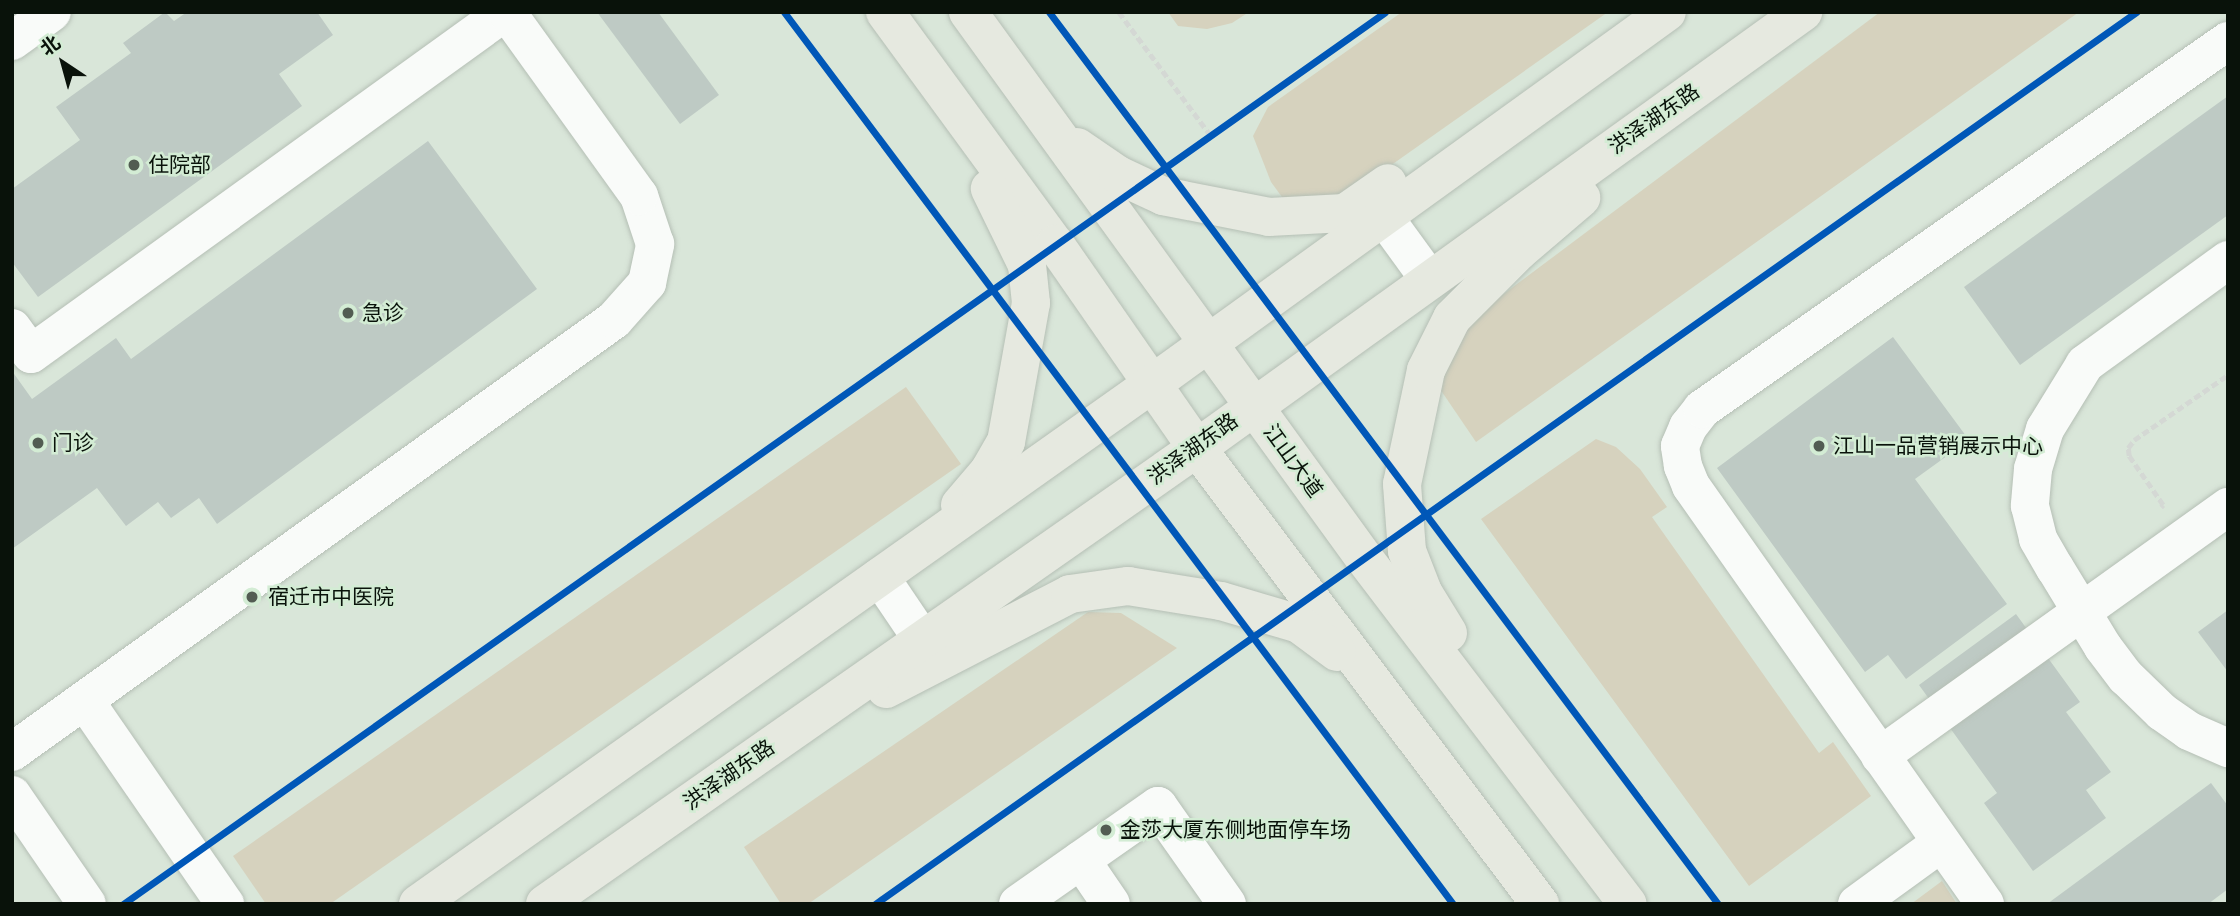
<!DOCTYPE html>
<html>
<head>
<meta charset="utf-8">
<style>
	body { margin:0 }
	#map { position:relative; width:2240px; height:916px; overflow:hidden; background:#d9e6d9; font-family:Rubik,"Noto Sans SC",sans-serif }
	div>[style] { position:absolute }
	.green>* { inset:0; background:#d6d2be }
	.building>* { inset:0; background:#becac4 }
	.path>* { height:4.5px; margin-top:-2.25px; transform-origin:0; background:repeating-linear-gradient(90deg,#d4d8d4 0 7px,transparent 0 10.5px) }
	.roads { filter:drop-shadow(0 0 2px #b5bfb5) drop-shadow(0 0 2px #b5bfb5) }
	.minor>* { height:38px; margin:-19px; padding:0 19px; transform-origin:19px; border-radius:19px; background:#f9fbf9 }
	.major>* { height:38px; margin:-19px; padding:0 19px; transform-origin:19px; border-radius:19px; background:#e6e9e0 }
	.cycleway>* { height:7px; margin:-3.5px; padding:0 3.5px; transform-origin:3.5px; border-radius:3.5px; background:#0057b8 }
	.dots>* { width:19px; height:19px; translate:-50% -50%; box-sizing:border-box; border:4px solid #d3ecd4; border-radius:50% }
	span { translate:-50% -50%; white-space:nowrap; text-align:center; line-height:1.15; -webkit-text-stroke:5px #d3ecd4; paint-order:stroke }
	.street-label { font-size:21px; color:#09120a }
	.poi-label { font-size:21px; color:#09120a }
	.left { translate:0 -50%; text-align:left }
	.frame { position:absolute; inset:0; border:14px solid #09120a; pointer-events:none }
	.north { position:absolute; left:28px; top:28px; width:70px; height:70px; -webkit-text-stroke:5px #d3ecd4; paint-order:stroke; rotate:324deg; font-size:19px; font-weight:700; line-height:28px; text-align:center; color:#09120a }
	.north::after { content:''; display:block; margin:auto; width:24px; height:32px; background:#09120a; clip-path:polygon(50% 0,100% 100%,50% 72%,0 100%) }
</style>
</head>
<body>
<div id="map">
	<div class="green">
		<div style="clip-path:polygon(1168px 12px,1249px 12px,1232px 23px,1207px 29px,1178px 26px)"></div>
		<div style="clip-path:polygon(1402px 12px,1608px 12px,1346px 197px,1282px 197px,1271px 182px,1253px 136px,1268px 107px)"></div>
		<div style="clip-path:polygon(1880px 12px,2079px 12px,1476px 442px,1440px 389px,1442px 361px,1477px 314px)"></div>
		<div style="clip-path:polygon(906px 387px,961px 464px,330px 904px,266px 904px,233px 856px)"></div>
		<div style="clip-path:polygon(1596px 439px,1616px 447px,1640px 469px,1667px 507px,1652px 517px,1819px 753px,1833px 742px,1871px 796px,1749px 886px,1481px 519px)"></div>
		<div style="clip-path:polygon(1088px 612px,1121px 613px,1177px 648px,808px 904px,781px 904px,744px 847px)"></div>
		<div style="clip-path:polygon(1942px 881px,1957px 904px,1911px 904px)"></div>
	</div>
	<div class="building">
		<div style="clip-path:polygon(165px 12px,174px 21px,187px 12px,317px 12px,333px 35px,279px 74px,302px 106px,38px 297px,12px 262px,12px 189px,80px 140px,56px 107px,131px 53px,123px 43px)"></div>
		<div style="clip-path:polygon(597px 12px,658px 12px,719px 95px,680px 124px)"></div>
		<div style="clip-path:polygon(2228px 96px,2228px 215px,2020px 365px,1964px 287px)"></div>
		<div style="clip-path:polygon(428px 141px,537px 289px,217px 524px,199px 498px,171px 518px,158px 502px,126px 526px,97px 488px,12px 549px,12px 371px,32px 399px,116px 338px,131px 359px)"></div>
		<div style="clip-path:polygon(1893px 337px,1969px 440px,1915px 479px,2007px 604px,1906px 679px,1888px 655px,1865px 672px,1717px 468px)"></div>
		<div style="clip-path:polygon(2228px 610px,2228px 672px,2198px 632px)"></div>
		<div style="clip-path:polygon(2016px 614px,2080px 702px,2066px 712px,2111px 772px,2086px 790px,2106px 818px,2033px 871px,1984px 803px,1997px 793px,1919px 685px)"></div>
		<div style="clip-path:polygon(2211px 783px,2228px 806px,2228px 889px,2208px 904px,2047px 904px)"></div>
	</div>
	<div class="path">
		<div style="left:1119px;top:12px;width:154px;rotate:53.4deg"></div>
		<div style="left:2161px;top:507px;width:3px;rotate:-45deg"></div>
		<div style="left:2163px;top:505px;width:60px;rotate:-124.8deg"></div>
		<div style="left:2129px;top:456px;width:8px;rotate:-97deg"></div>
		<div style="left:2128px;top:448px;width:10px;rotate:-53deg"></div>
		<div style="left:2134px;top:440px;width:114px;rotate:-34.7deg"></div>
	</div>
	<div class="roads">
		<div class="minor">
			<div style="left:12px;top:41px;width:49px;rotate:-35.9deg"></div>
			<div style="left:1384px;top:217px;width:77px;rotate:54deg"></div>
			<div style="left:2228px;top:260px;width:177px;rotate:144deg"></div>
			<div style="left:2085px;top:364px;width:76px;rotate:121.6deg"></div>
			<div style="left:2045px;top:429px;width:42px;rotate:106.7deg"></div>
			<div style="left:2033px;top:469px;width:37px;rotate:95deg"></div>
			<div style="left:2030px;top:506px;width:34px;rotate:76deg"></div>
			<div style="left:2038px;top:539px;width:34px;rotate:60deg"></div>
			<div style="left:2055px;top:568px;width:92px;rotate:58.7deg"></div>
			<div style="left:2103px;top:647px;width:38px;rotate:53deg"></div>
			<div style="left:2126px;top:677px;width:50px;rotate:44.2deg"></div>
			<div style="left:2162px;top:712px;width:33px;rotate:35deg"></div>
			<div style="left:2189px;top:731px;width:43px;rotate:23.6deg"></div>
			<div style="left:12px;top:328px;width:32px;rotate:54deg"></div>
			<div style="left:31px;top:354px;width:584px;rotate:-35.81deg"></div>
			<div style="left:880px;top:577px;width:75px;rotate:55.9deg"></div>
			<div style="left:85px;top:701px;width:247px;rotate:55.4deg"></div>
			<div style="left:12px;top:752px;width:741px;rotate:-35.66deg"></div>
			<div style="left:614px;top:320px;width:50px;rotate:-48.3deg"></div>
			<div style="left:647px;top:283px;width:40px;rotate:-78deg"></div>
			<div style="left:655px;top:244px;width:51px;rotate:-108.4deg"></div>
			<div style="left:639px;top:196px;width:226px;rotate:-125.7deg"></div>
			<div style="left:1880px;top:756px;width:428px;rotate:-35.6deg"></div>
			<div style="left:12px;top:795px;width:132px;rotate:55.5deg"></div>
			<div style="left:1081px;top:860px;width:53px;rotate:55.7deg"></div>
			<div style="left:1018px;top:904px;width:171px;rotate:-35deg"></div>
			<div style="left:1158px;top:806px;width:120px;rotate:54.9deg"></div>
			<div style="left:1857px;top:904px;width:104px;rotate:-36deg"></div>
			<div style="left:1985px;top:904px;width:511px;rotate:-125.12deg"></div>
			<div style="left:1691px;top:486px;width:22px;rotate:-112deg"></div>
			<div style="left:1683px;top:466px;width:20px;rotate:-99deg"></div>
			<div style="left:1680px;top:446px;width:21px;rotate:-67deg"></div>
			<div style="left:1688px;top:427px;width:23px;rotate:-52deg"></div>
			<div style="left:1702px;top:409px;width:642px;rotate:-34.98deg"></div>
		</div>
		<div class="major">
			<div style="left:885px;top:12px;width:288px;rotate:53.8deg"></div>
			<div style="left:1055px;top:244px;width:249px;rotate:55.2deg"></div>
			<div style="left:1197px;top:448px;width:571px;rotate:53.05deg"></div>
			<div style="left:968px;top:12px;width:674px;rotate:54.05deg"></div>
			<div style="left:1364px;top:558px;width:435px;rotate:52.7deg"></div>
			<div style="left:1077px;top:147px;width:50px;rotate:34.3deg"></div>
			<div style="left:1118px;top:175px;width:50px;rotate:25deg"></div>
			<div style="left:1163px;top:196px;width:108px;rotate:11.2deg"></div>
			<div style="left:1269px;top:217px;width:76px;rotate:-3deg"></div>
			<div style="left:1345px;top:213px;width:52px;rotate:-34.9deg"></div>
			<div style="left:960px;top:505px;width:45px;rotate:-49.5deg"></div>
			<div style="left:989px;top:471px;width:34px;rotate:-60deg"></div>
			<div style="left:1006px;top:442px;width:141px;rotate:-79.8deg"></div>
			<div style="left:1031px;top:303px;width:38px;rotate:-96deg"></div>
			<div style="left:1027px;top:265px;width:85px;rotate:-116deg"></div>
			<div style="left:1448px;top:633px;width:48px;rotate:-121.4deg"></div>
			<div style="left:1423px;top:592px;width:44px;rotate:-111.3deg"></div>
			<div style="left:1407px;top:551px;width:67px;rotate:-94.3deg"></div>
			<div style="left:1402px;top:484px;width:116px;rotate:-78.1deg"></div>
			<div style="left:1426px;top:370px;width:58px;rotate:-63.4deg"></div>
			<div style="left:1452px;top:318px;width:95px;rotate:-45deg"></div>
			<div style="left:1519px;top:251px;width:82px;rotate:-40.5deg"></div>
			<div style="left:886px;top:689px;width:207px;rotate:-27.3deg"></div>
			<div style="left:1070px;top:594px;width:59px;rotate:-7.9deg"></div>
			<div style="left:1128px;top:586px;width:94px;rotate:9.2deg"></div>
			<div style="left:1221px;top:601px;width:81px;rotate:16.4deg"></div>
			<div style="left:1299px;top:624px;width:47px;rotate:36.4deg"></div>
			<div style="left:418px;top:904px;width:900px;rotate:-35.32deg"></div>
			<div style="left:1152px;top:384px;width:635px;rotate:-35.84deg"></div>
			<div style="left:545px;top:904px;width:796px;rotate:-34.97deg"></div>
			<div style="left:1197px;top:448px;width:747px;rotate:-35.73deg"></div>
		</div>
	</div>
	<div class="cycleway">
		<div style="left:784px;top:12px;width:1115px;rotate:53.13deg"></div>
		<div style="left:1049px;top:12px;width:1115px;rotate:53.13deg"></div>
		<div style="left:123px;top:904px;width:1545px;rotate:-35.25deg"></div>
		<div style="left:875px;top:904px;width:1545px;rotate:-35.27deg"></div>
	</div>
	<div class="dots">
		<div style="left:134px;top:165px;background:#525c52"></div>
		<div style="left:348px;top:313px;background:#525c52"></div>
		<div style="left:38px;top:443px;background:#525c52"></div>
		<div style="left:1819px;top:446px;background:#525c52"></div>
		<div style="left:252px;top:597px;background:#525c52"></div>
		<div style="left:1106px;top:830px;background:#525c52"></div>
	</div>
	<div class="street-label">
		<span style="left:1654px;top:119px;rotate:-35deg">洪泽湖东路</span>
		<span style="left:1193px;top:449px;rotate:-36deg">洪泽湖东路</span>
		<span style="left:1293px;top:461px;rotate:54deg">江山大道</span>
		<span style="left:729px;top:775px;rotate:-35deg">洪泽湖东路</span>
	</div>
	<div class="poi-label">
		<span class="left" style="left:148px;top:165px">住院部</span>
		<span class="left" style="left:362px;top:313px">急诊</span>
		<span class="left" style="left:52px;top:443px">门诊</span>
		<span class="left" style="left:1833px;top:446px">江山一品营销展示中心</span>
		<span class="left" style="left:268px;top:597px">宿迁市中医院</span>
		<span class="left" style="left:1120px;top:830px">金莎大厦东侧地面停车场</span>
	</div>
	<div class="frame"></div>
	<div class="north">北</div>
</div>
</body>
</html>
